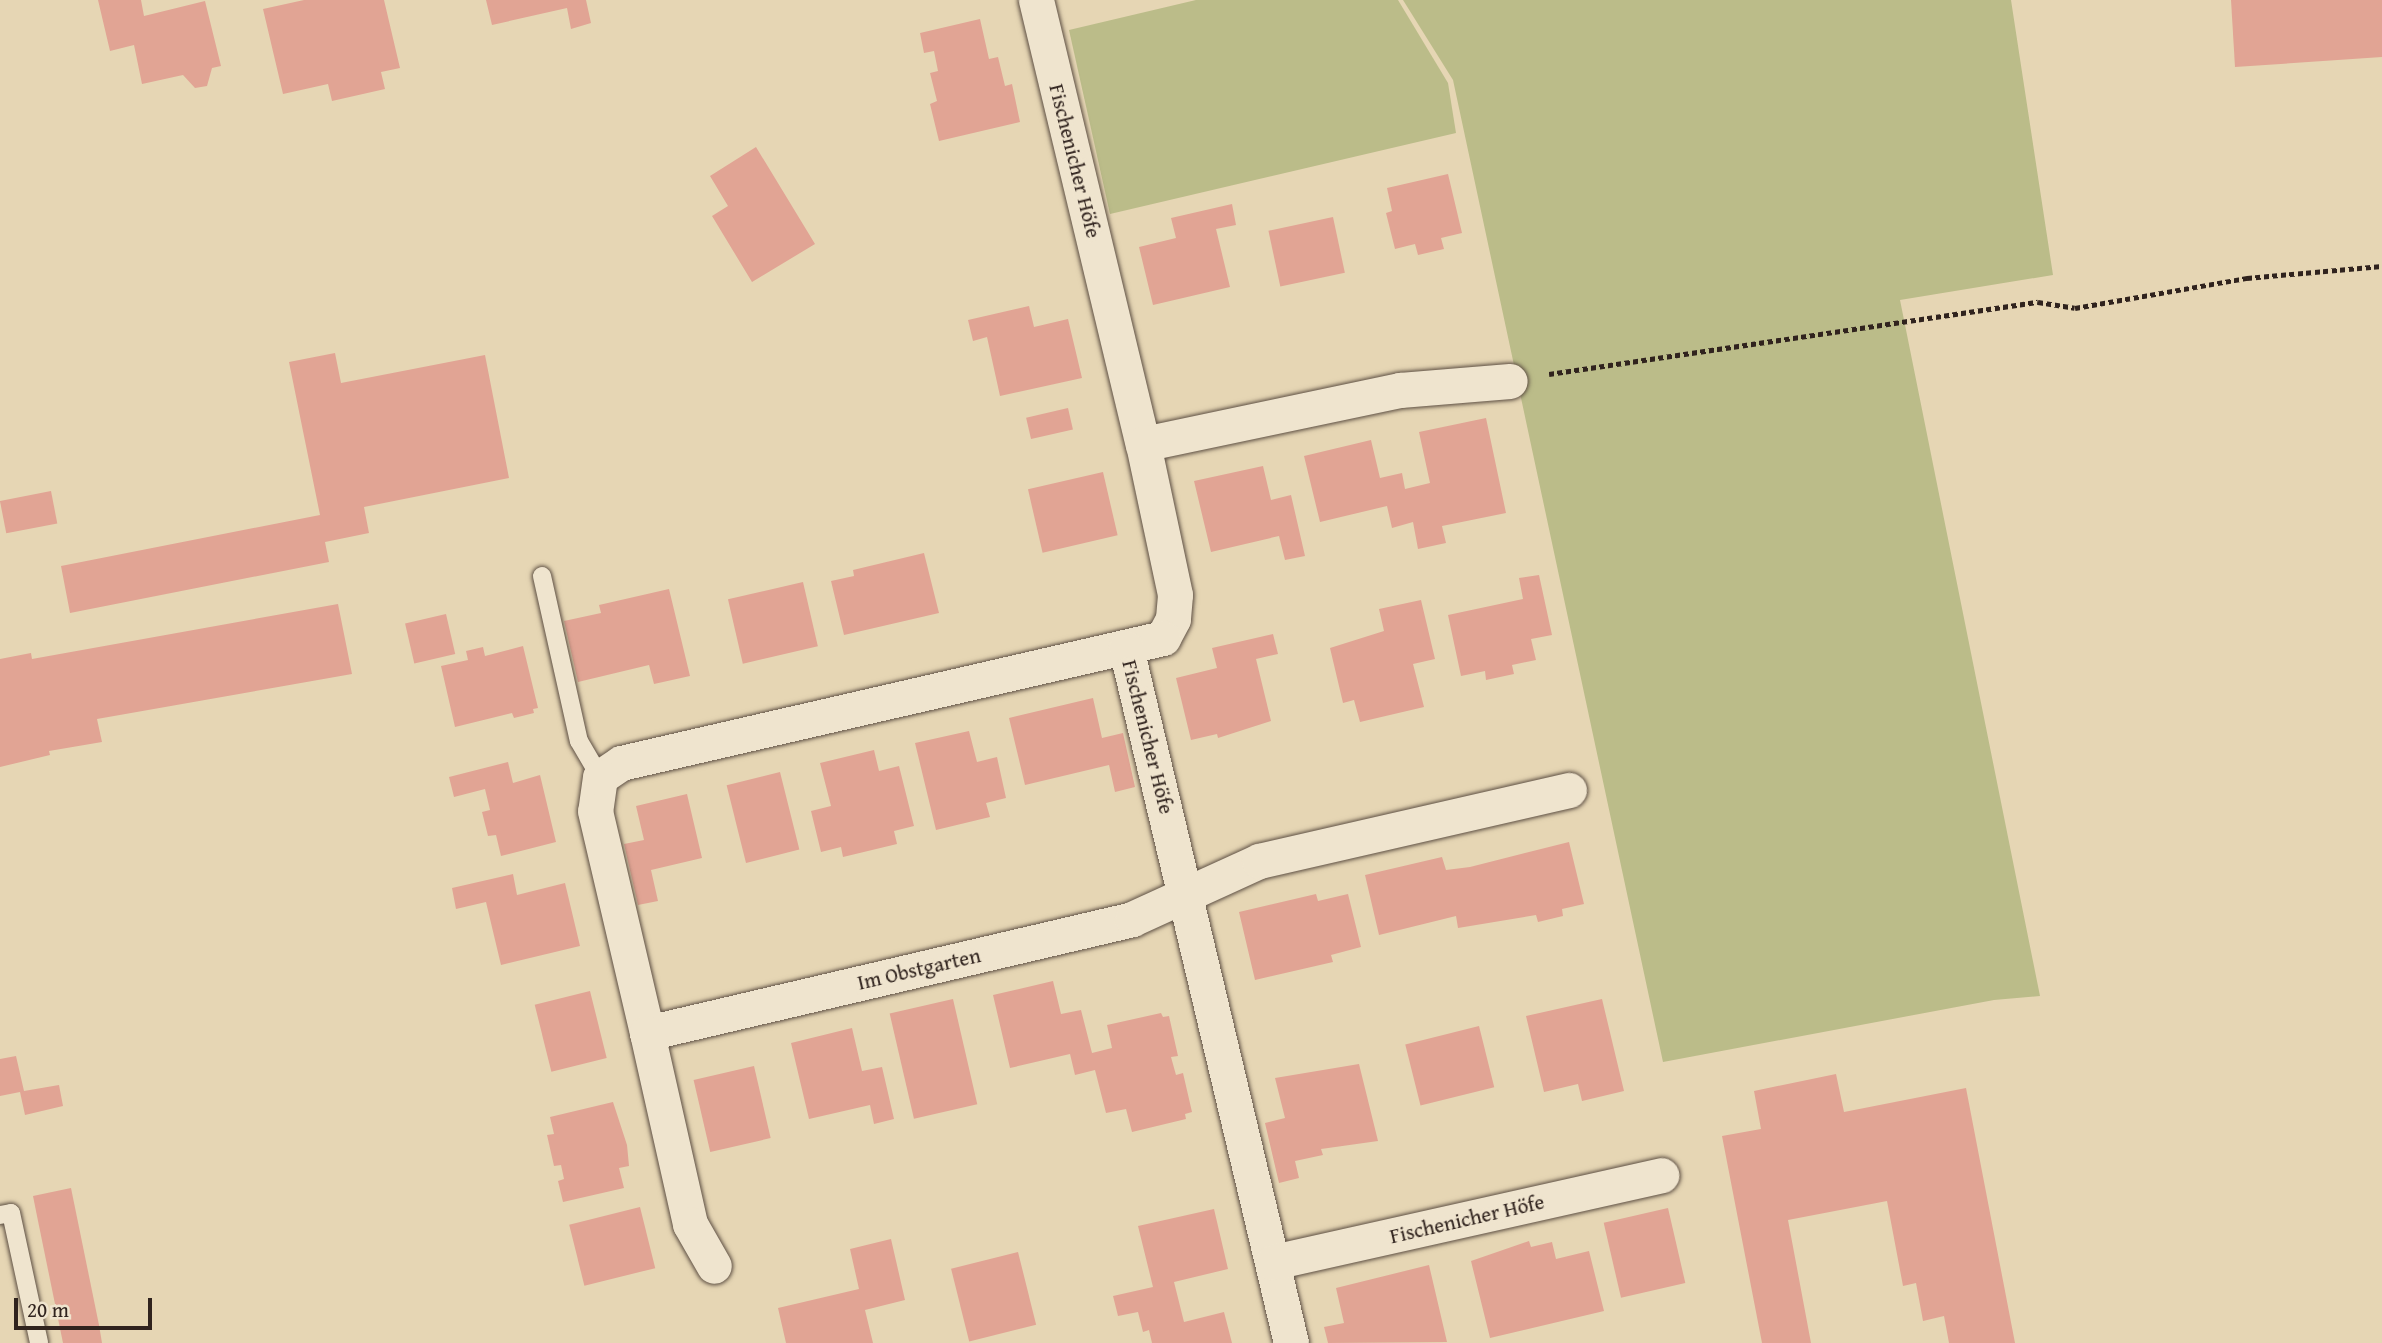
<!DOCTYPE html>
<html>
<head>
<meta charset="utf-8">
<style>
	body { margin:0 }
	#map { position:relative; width:2382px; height:1343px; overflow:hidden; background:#e6d6b4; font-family:"Gentium Book Plus",serif }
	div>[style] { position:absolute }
	.green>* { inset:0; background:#bbbc89 }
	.building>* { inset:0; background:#e1a494; transform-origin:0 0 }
	.path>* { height:4.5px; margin-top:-2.25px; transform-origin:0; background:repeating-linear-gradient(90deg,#30231e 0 5px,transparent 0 8.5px) }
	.roads { filter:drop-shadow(0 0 2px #5e5044) drop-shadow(0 0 2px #5e5044) }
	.service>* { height:18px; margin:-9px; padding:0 9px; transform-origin:9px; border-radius:9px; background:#efe4ce }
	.minor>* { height:35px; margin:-17.5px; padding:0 17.5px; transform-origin:17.5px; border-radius:17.5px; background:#efe4ce }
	span { translate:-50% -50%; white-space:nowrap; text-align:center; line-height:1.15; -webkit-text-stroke:7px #efe4ce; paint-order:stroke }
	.street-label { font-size:21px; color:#30231e }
	.scale { position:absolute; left:14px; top:1298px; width:138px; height:32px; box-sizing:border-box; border:4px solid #30231e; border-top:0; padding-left:9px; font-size:21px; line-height:24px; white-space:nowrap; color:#30231e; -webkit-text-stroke:5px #efe4ce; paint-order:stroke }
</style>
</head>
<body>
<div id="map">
	<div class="green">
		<div style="clip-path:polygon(1196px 0,1398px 0,1448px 83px,1456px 133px,1110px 214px,1069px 30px)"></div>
		<div style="clip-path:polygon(1403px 0,2011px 0,2053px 275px,1900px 300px,2040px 996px,1994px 1000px,1663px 1062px,1453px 80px)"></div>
	</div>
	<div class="building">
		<div style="clip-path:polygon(98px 0,141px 0,144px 16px,205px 1px,221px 66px,212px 68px,207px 86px,195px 88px,183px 75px,142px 84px,134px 45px,110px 51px)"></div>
		<div style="clip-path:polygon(304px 0,384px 0,400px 68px,381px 72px,385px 89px,332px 101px,328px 84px,283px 94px,263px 9px)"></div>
		<div style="clip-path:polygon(486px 0,586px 0,591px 23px,571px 29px,567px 8px,492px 25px)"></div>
		<div style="clip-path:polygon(2231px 0,2382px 0,2382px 57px,2235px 67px)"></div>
		<div style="clip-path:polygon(980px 19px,989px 59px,998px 57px,1005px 86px,1012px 84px,1020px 122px,939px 141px,930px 104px,937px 101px,930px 73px,938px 71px,934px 51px,924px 53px,920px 33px)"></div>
		<div style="clip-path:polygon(756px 147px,815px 244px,752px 282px,712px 216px,728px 206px,710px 176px)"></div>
		<div style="clip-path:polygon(1448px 174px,1462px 233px,1441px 238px,1444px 249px,1418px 255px,1415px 244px,1395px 249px,1386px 213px,1392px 211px,1387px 188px)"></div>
		<div style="clip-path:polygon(1232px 204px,1236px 225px,1216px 229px,1230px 287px,1153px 305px,1139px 247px,1176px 238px,1171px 218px)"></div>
		<div style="left:1333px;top:217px;width:57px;height:66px;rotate:78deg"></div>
		<div style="clip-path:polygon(1029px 306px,1034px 327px,1068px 319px,1082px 378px,1000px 396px,987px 337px,973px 341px,968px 320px)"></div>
		<div style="clip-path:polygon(335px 353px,341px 383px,485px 355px,509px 478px,364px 507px,369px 533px,325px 542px,329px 562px,70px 613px,61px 566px,320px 515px,289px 362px)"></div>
		<div style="left:1068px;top:408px;width:22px;height:43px;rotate:77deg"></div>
		<div style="clip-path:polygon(1486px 418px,1506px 513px,1442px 526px,1446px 543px,1418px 549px,1413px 522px,1392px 528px,1387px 506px,1320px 522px,1304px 456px,1371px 440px,1380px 478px,1402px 473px,1405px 489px,1430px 483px,1419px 432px)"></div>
		<div style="clip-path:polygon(1263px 466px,1271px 500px,1291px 495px,1305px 556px,1285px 560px,1279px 536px,1211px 552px,1194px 481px)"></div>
		<div style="left:1103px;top:472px;width:65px;height:77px;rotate:77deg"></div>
		<div style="left:51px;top:491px;width:33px;height:52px;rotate:79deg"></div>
		<div style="clip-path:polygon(924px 553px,939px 613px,844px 635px,831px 581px,854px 576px,853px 570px)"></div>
		<div style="clip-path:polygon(1539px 575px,1552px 635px,1531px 639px,1536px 660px,1512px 665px,1514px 674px,1486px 680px,1485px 671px,1461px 676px,1448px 615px,1523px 599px,1519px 578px)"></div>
		<div style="left:803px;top:582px;width:66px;height:77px;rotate:77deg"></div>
		<div style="clip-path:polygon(669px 589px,690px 676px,654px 684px,649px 665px,578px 682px,564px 621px,601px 613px,599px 605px)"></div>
		<div style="clip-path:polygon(1421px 600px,1435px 659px,1413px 664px,1424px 707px,1360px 722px,1354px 700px,1343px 703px,1330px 648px,1384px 631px,1379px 609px)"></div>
		<div style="clip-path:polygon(338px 604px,352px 674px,97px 719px,102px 742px,49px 751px,50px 755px,0 767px,0 659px,31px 653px,32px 659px)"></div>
		<div style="left:446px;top:614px;width:41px;height:42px;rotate:77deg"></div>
		<div style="clip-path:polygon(1273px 634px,1278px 654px,1256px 659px,1271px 721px,1218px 738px,1217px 734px,1191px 740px,1176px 678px,1217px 668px,1212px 648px)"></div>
		<div style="clip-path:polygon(523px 646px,538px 708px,533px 709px,534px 713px,514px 718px,512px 713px,455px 727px,441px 666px,468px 660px,466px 651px,483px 647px,485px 656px)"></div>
		<div style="clip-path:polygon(1093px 698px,1102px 738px,1123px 733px,1135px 787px,1115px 792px,1109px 765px,1025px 785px,1009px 718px)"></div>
		<div style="clip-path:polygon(969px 731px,977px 762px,997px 757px,1006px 798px,986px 803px,990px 817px,936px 830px,915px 743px)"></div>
		<div style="clip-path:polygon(874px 750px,879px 771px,899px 766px,914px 826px,894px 831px,897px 844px,843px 857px,841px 847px,821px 852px,811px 811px,831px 806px,820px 763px)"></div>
		<div style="clip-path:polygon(508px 762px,513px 783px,540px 775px,556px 842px,501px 856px,496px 835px,488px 836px,482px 812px,490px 810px,485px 789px,454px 797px,449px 777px)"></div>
		<div style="left:780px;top:772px;width:80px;height:55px;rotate:76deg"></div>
		<div style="clip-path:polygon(687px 794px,702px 858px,651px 870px,658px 901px,638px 905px,624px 844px,644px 840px,636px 806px)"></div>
		<div style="clip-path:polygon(1569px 842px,1584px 904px,1562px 909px,1563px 916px,1538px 922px,1536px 915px,1458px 928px,1456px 916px,1379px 935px,1365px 875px,1442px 857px,1446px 870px,1470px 867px)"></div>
		<div style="clip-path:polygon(513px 874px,517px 895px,565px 883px,580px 946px,501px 965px,486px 902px,456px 909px,452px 888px)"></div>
		<div style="clip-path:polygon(1316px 894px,1318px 901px,1348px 894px,1361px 947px,1331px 955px,1333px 962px,1255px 980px,1239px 912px)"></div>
		<div style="clip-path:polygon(1053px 981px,1061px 1014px,1081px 1010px,1092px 1053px,1112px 1048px,1107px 1025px,1161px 1013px,1163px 1017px,1169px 1016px,1178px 1056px,1171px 1057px,1176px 1075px,1183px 1073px,1192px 1112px,1185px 1114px,1186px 1119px,1132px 1132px,1126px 1109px,1106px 1113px,1095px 1070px,1075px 1075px,1070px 1054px,1010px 1068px,993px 995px)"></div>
		<div style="left:590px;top:991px;width:69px;height:57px;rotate:76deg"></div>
		<div style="left:953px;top:999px;width:108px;height:65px;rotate:77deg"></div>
		<div style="clip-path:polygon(1602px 999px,1624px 1091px,1582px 1101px,1578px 1084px,1544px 1092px,1526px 1016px)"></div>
		<div style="left:1479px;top:1026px;width:63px;height:76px;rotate:76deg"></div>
		<div style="clip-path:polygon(852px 1028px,862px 1071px,882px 1067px,894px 1119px,874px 1124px,870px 1105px,809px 1119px,791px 1043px)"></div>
		<div style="clip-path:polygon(16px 1056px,24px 1091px,59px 1085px,63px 1106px,25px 1115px,20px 1092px,0 1096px,0 1059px)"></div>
		<div style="clip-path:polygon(1359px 1064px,1378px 1141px,1321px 1149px,1323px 1155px,1295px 1161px,1299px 1178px,1279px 1183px,1265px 1123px,1285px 1118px,1275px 1078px)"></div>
		<div style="left:754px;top:1066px;width:74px;height:62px;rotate:77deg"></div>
		<div style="clip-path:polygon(1836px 1074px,1844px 1112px,1966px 1088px,2015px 1343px,1949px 1343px,1944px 1316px,1923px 1321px,1916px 1283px,1903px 1286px,1887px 1201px,1788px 1220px,1811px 1343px,1762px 1343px,1722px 1136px,1761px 1129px,1754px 1091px)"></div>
		<div style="clip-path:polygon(613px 1102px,627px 1145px,629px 1166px,619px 1168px,624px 1188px,563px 1202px,558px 1181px,564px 1179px,561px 1165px,554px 1166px,547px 1135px,554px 1134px,550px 1117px)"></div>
		<div style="clip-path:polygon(71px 1188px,99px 1325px,102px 1343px,63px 1343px,37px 1216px,33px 1196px)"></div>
		<div style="left:640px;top:1207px;width:63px;height:73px;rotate:76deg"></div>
		<div style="left:1668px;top:1208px;width:77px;height:66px;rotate:77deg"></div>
		<div style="clip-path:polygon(1214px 1209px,1228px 1269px,1174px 1282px,1184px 1322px,1224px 1312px,1232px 1343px,1152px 1343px,1149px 1330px,1143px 1332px,1138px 1312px,1118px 1316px,1113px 1296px,1153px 1287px,1138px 1226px)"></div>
		<div style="clip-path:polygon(891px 1239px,905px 1300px,865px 1310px,873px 1343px,786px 1343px,778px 1308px,859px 1289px,850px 1249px)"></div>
		<div style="clip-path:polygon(1529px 1241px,1531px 1247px,1552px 1242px,1556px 1259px,1589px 1251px,1604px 1311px,1490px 1338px,1471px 1261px)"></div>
		<div style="left:1018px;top:1252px;width:75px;height:69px;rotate:76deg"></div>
		<div style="clip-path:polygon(1429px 1265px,1447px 1342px,1328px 1343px,1324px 1327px,1344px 1323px,1336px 1288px)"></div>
	</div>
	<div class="path">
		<div style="left:1549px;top:374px;width:494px;rotate:-8.4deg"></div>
		<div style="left:2038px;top:302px;width:37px;rotate:9deg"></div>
		<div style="left:2075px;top:308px;width:175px;rotate:-9.9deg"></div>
		<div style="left:2247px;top:278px;width:136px;rotate:-5.1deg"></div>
	</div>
	<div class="roads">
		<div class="service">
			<div style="left:542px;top:576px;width:169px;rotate:77.4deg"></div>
			<div style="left:579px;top:741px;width:42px;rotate:59.7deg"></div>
			<div style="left:0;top:1215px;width:11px;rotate:-10deg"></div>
			<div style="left:11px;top:1213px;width:133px;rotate:77.8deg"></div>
		</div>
		<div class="minor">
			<div style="left:1036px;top:0;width:457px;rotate:76.5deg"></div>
			<div style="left:1143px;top:444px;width:154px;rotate:78deg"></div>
			<div style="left:1175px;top:595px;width:24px;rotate:95deg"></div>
			<div style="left:1173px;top:619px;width:21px;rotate:118deg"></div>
			<div style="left:1163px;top:638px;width:556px;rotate:167.01deg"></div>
			<div style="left:621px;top:763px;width:25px;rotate:146deg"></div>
			<div style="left:600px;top:777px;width:34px;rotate:98deg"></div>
			<div style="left:595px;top:811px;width:228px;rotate:76.8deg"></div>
			<div style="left:647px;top:1033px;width:498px;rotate:-13.2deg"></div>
			<div style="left:1132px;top:919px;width:140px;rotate:-24.5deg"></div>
			<div style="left:1259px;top:861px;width:318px;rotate:-12.9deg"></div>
			<div style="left:1143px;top:444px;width:263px;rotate:-11.9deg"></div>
			<div style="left:1400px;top:390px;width:110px;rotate:-4.7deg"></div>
			<div style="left:1126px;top:648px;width:714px;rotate:76.64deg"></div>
			<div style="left:647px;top:1033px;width:196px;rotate:77.3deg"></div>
			<div style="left:690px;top:1224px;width:48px;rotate:60.3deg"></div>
			<div style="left:1273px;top:1262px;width:398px;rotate:-12.6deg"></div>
		</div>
	</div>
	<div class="street-label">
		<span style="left:1075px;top:161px;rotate:76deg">Fischenicher Höfe</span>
		<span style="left:1148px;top:737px;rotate:76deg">Fischenicher Höfe</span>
		<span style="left:919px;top:969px;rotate:-13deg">Im Obstgarten</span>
		<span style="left:1467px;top:1219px;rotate:-13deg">Fischenicher Höfe</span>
	</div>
	<div class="scale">20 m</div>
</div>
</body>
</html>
